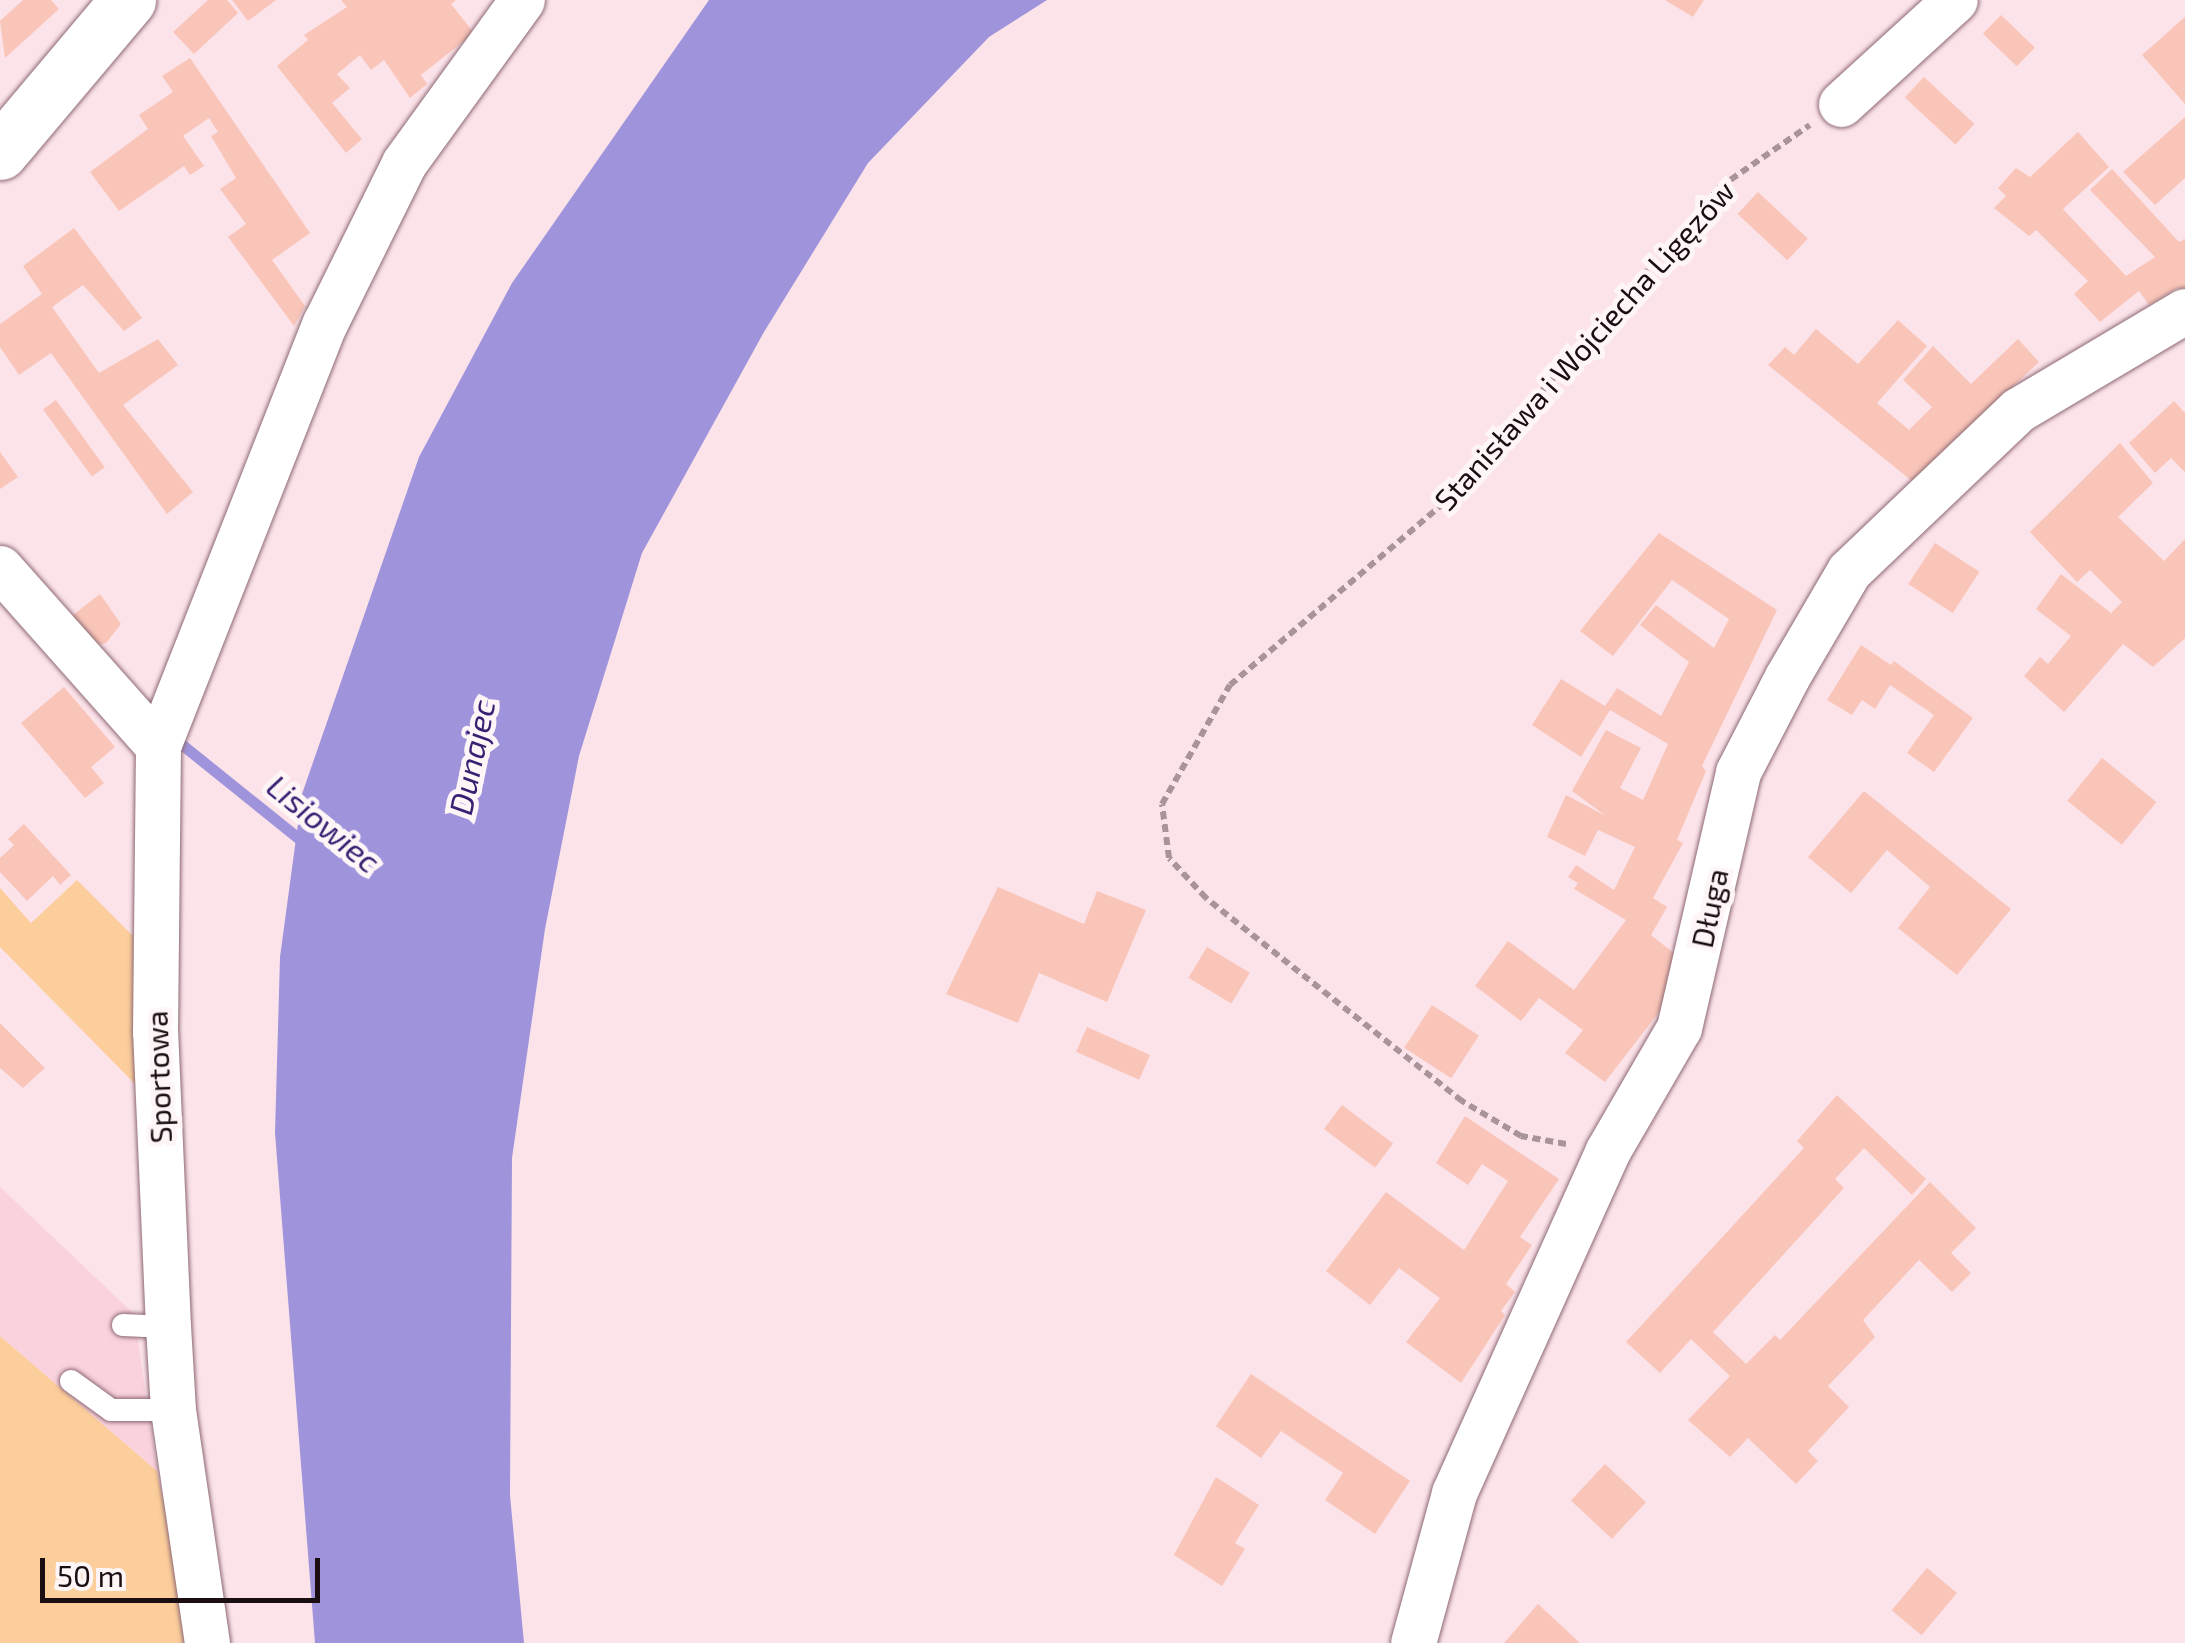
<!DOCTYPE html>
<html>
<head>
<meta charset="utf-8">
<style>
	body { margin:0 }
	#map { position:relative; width:2185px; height:1643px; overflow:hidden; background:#fce3ea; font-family:"Exo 2",sans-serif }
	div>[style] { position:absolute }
	.built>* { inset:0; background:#f9d2dd }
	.green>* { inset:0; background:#fcce9b }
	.water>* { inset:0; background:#9f94dc }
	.stream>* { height:11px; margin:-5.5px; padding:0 5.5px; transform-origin:5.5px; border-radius:5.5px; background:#9f94dc }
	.building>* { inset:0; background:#f9c5b8; transform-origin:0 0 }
	.path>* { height:6px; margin-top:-3px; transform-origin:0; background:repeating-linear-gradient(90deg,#a9949a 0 8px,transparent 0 13px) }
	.roads { filter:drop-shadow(0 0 2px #8d6973) drop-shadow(0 0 2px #8d6973) }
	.service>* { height:22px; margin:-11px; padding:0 11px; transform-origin:11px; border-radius:11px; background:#fff }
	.minor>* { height:45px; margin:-22.5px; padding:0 22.5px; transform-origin:22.5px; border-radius:22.5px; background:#fff }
	.tertiary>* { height:55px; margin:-27.5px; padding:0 27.5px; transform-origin:27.5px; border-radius:27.5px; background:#fff }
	span { translate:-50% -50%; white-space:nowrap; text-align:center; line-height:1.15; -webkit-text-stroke:10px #fef5f7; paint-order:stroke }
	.street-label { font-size:30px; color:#1b0e12 }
	.water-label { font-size:32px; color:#371f72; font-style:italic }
	.scale { position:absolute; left:40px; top:1558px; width:280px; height:45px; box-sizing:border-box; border:5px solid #1b0e12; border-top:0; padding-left:12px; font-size:30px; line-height:35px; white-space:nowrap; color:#1b0e12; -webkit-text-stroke:8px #fef5f7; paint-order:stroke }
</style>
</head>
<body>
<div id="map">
	<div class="built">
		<div style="clip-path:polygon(0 1187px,134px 1314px,157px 1471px,0 1336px)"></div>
	</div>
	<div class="green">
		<div style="clip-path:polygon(77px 880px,133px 936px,136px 1085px,0 947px,0 888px,31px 923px)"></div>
		<div style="clip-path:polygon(0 1336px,157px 1471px,192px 1643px,0 1643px)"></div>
	</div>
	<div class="water">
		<div style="clip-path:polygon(709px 0,1047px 0,989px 37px,868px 163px,764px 332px,642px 553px,579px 756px,545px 929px,512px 1158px,510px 1495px,524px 1643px,315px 1643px,275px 1133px,280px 957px,302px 794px,419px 457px,512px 283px)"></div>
	</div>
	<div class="stream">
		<div style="left:175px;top:739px;width:171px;rotate:38.8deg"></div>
	</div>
	<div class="building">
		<div style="clip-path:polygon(23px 0,51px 0,59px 9px,5px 58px,0 21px)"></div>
		<div style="clip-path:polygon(208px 0,227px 0,238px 13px,194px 54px,173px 32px)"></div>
		<div style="clip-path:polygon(232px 0,276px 0,248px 21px)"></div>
		<div style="clip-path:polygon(341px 0,456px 0,451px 4px,474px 33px,421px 75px,427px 84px,410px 98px,384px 60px,371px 70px,360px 55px,337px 74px,350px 88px,332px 103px,362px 139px,346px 153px,277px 66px,308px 40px,304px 35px,347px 7px)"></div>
		<div style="clip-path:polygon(1665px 0,1704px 0,1693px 17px)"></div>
		<div style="left:2001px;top:15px;width:47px;height:26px;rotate:44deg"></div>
		<div style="clip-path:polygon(2185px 17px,2185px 104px,2142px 55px)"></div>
		<div style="clip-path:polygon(190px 58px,310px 233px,272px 260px,305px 306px,294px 326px,228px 237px,246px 224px,220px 189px,236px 178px,211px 136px,218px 132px,209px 118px,183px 136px,204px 166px,190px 175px,184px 166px,119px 211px,90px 172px,148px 129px,139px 115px,173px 92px,162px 76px)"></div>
		<div style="left:1924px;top:77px;width:69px;height:28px;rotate:43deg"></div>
		<div style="clip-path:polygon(2185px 117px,2185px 178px,2155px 205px,2123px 172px)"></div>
		<div style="clip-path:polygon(2078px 132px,2109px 167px,2063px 209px,2126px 276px,2155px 257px,2090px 190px,2112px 169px,2179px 242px,2185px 239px,2185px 290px,2177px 288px,2149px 305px,2139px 291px,2100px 322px,2074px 294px,2088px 281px,2036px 230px,2029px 236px,1994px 208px,2006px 196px,1998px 188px,2016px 168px,2030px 177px)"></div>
		<div style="left:1758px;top:192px;width:68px;height:30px;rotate:43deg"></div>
		<div style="clip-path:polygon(74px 228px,142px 318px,124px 331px,83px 285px,52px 307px,99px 373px,158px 339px,178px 365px,123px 405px,193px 492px,167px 514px,51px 353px,19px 375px,0 347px,0 324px,42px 294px,23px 266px)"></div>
		<div style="clip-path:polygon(1898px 320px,1927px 346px,1877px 403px,1909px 430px,1932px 407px,1903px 380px,1933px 346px,1971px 384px,2018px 339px,2039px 362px,1912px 481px,1768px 365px,1785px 347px,1794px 355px,1816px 329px,1858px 364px)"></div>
		<div style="left:56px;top:400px;width:83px;height:16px;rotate:54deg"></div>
		<div style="clip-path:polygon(2174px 401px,2185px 413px,2185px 472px,2171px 458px,2155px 473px,2129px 443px)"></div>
		<div style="clip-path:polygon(2120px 443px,2153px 483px,2118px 517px,2164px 561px,2185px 539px,2185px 638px,2153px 667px,2123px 644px,2064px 712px,2024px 676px,2040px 657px,2048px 664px,2071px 636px,2036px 609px,2061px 574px,2111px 613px,2122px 602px,2090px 570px,2077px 582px,2030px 532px)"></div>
		<div style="clip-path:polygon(0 452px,18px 477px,0 489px)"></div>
		<div style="clip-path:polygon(1659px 533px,1777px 610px,1702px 766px,1706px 771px,1677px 840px,1683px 843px,1653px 898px,1667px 907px,1651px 935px,1675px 954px,1663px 1007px,1605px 1082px,1565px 1053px,1583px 1030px,1539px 998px,1521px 1021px,1475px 986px,1508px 941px,1574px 990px,1626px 920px,1574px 889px,1578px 883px,1568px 877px,1576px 865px,1614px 890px,1635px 847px,1598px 830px,1585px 856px,1547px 837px,1566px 795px,1606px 816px,1572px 791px,1606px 730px,1641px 748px,1620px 788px,1643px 800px,1668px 744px,1610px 710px,1581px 757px,1532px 725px,1561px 679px,1605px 706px,1617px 688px,1661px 716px,1689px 662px,1640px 625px,1656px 605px,1714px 648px,1729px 619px,1672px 580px,1613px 656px,1580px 631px)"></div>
		<div style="left:1935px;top:543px;width:53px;height:49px;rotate:33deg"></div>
		<div style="clip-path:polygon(100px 594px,121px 624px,106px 643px,92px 646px,64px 622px)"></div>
		<div style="clip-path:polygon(1861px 645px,1891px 665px,1894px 661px,1973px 718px,1934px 772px,1907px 753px,1934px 715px,1890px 685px,1875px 709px,1862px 700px,1852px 715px,1827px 700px)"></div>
		<div style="clip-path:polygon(64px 687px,115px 747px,91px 767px,104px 783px,85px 798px,21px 723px)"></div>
		<div style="left:2102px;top:758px;width:70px;height:55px;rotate:39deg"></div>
		<div style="clip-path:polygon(1864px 791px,2011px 909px,1957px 975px,1898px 928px,1930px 887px,1887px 850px,1851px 893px,1808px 857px)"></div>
		<div style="clip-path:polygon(24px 824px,71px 875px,60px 885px,53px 876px,27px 901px,0 872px,0 858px,14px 845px,8px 839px)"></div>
		<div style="clip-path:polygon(998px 887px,1084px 924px,1097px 891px,1146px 910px,1107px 1002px,1039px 973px,1018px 1023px,946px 994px)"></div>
		<div style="left:1207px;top:947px;width:50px;height:36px;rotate:31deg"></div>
		<div style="left:1432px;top:1005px;width:56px;height:51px;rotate:33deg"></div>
		<div style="clip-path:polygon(0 1023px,45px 1068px,23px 1088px,0 1068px)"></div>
		<div style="left:1087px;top:1027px;width:69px;height:27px;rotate:24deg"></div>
		<div style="clip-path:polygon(1837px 1095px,1926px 1179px,1912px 1195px,1864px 1148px,1835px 1179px,1844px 1188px,1713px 1332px,1746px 1364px,1775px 1335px,1780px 1340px,1930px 1182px,1976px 1228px,1951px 1253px,1971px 1273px,1952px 1292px,1919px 1260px,1863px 1320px,1875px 1337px,1828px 1386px,1849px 1407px,1808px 1451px,1818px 1461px,1796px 1484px,1748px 1438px,1730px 1457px,1688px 1420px,1730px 1376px,1691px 1339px,1660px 1373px,1626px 1342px,1804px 1148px,1797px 1141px)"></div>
		<div style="left:1342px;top:1105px;width:64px;height:30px;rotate:37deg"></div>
		<div style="clip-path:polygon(1465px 1116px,1559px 1179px,1520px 1237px,1532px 1245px,1506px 1284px,1515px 1292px,1501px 1311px,1505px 1315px,1461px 1383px,1406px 1342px,1440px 1298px,1399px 1268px,1370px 1305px,1326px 1271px,1386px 1192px,1464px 1250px,1508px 1181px,1482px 1164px,1468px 1185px,1436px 1163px)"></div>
		<div style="clip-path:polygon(1251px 1374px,1410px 1481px,1375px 1534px,1325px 1500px,1343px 1473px,1281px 1431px,1261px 1458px,1216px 1426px)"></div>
		<div style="left:1605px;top:1464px;width:56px;height:50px;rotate:43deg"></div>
		<div style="clip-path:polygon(1216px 1477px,1259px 1505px,1235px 1543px,1245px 1549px,1222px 1586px,1174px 1555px)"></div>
		<div style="left:1927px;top:1568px;width:39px;height:55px;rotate:40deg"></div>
		<div style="clip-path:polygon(1538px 1604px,1580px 1643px,1504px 1643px)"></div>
	</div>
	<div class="path">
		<div style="left:1566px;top:1144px;width:46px;rotate:-169.9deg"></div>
		<div style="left:1521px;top:1136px;width:69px;rotate:-149.3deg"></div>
		<div style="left:1462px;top:1101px;width:327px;rotate:-141.6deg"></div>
		<div style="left:1206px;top:898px;width:54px;rotate:-132.8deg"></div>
		<div style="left:1169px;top:858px;width:54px;rotate:-97.4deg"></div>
		<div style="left:1162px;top:804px;width:137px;rotate:-60.3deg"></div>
		<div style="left:1230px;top:685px;width:284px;rotate:-40.4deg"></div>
		<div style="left:1446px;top:501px;width:417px;rotate:-48.9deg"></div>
		<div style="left:1720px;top:187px;width:109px;rotate:-34.6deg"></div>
	</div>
	<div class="roads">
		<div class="service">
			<div style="left:123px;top:1325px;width:45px;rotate:2.5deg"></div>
			<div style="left:71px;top:1381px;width:49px;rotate:35.9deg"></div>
			<div style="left:111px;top:1410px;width:62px"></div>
		</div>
		<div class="minor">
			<div style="left:1841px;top:104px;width:154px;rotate:-42.4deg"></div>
			<div style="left:0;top:568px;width:238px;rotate:48.4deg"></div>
			<div style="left:207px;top:1643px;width:235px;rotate:-98.3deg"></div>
			<div style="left:173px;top:1410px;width:83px;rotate:-93.4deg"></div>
			<div style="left:168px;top:1327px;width:295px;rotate:-92.5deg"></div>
			<div style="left:155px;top:1032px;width:286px;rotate:-89.4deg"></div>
			<div style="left:158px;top:746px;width:455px;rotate:-68.5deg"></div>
			<div style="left:325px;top:323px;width:178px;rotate:-63.7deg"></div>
			<div style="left:404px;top:163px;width:201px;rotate:-54.1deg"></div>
			<div style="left:1413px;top:1643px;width:156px;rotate:-74.7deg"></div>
			<div style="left:1454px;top:1493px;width:374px;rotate:-65.8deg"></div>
			<div style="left:1607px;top:1152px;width:143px;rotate:-59.9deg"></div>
			<div style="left:1679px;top:1028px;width:263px;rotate:-77deg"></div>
			<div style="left:1738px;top:772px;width:107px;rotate:-62.7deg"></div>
			<div style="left:1787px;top:677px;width:123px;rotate:-59.7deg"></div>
			<div style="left:1849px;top:571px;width:233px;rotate:-43.6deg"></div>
			<div style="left:2018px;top:410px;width:194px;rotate:-30.7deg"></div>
		</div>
		<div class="tertiary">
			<div style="left:0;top:152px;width:199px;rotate:-49.9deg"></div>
		</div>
	</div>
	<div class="street-label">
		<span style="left:1584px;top:345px;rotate:-48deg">Stanisława i Wojciecha Ligęzów</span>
		<span style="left:1709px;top:908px;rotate:-78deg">Długa</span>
		<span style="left:158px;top:1077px;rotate:-92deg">Sportowa</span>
	</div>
	<div class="water-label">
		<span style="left:471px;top:757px;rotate:-78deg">Dunajec</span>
		<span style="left:324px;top:823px;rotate:39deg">Lisiowiec</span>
	</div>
	<div class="scale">50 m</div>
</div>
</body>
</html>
